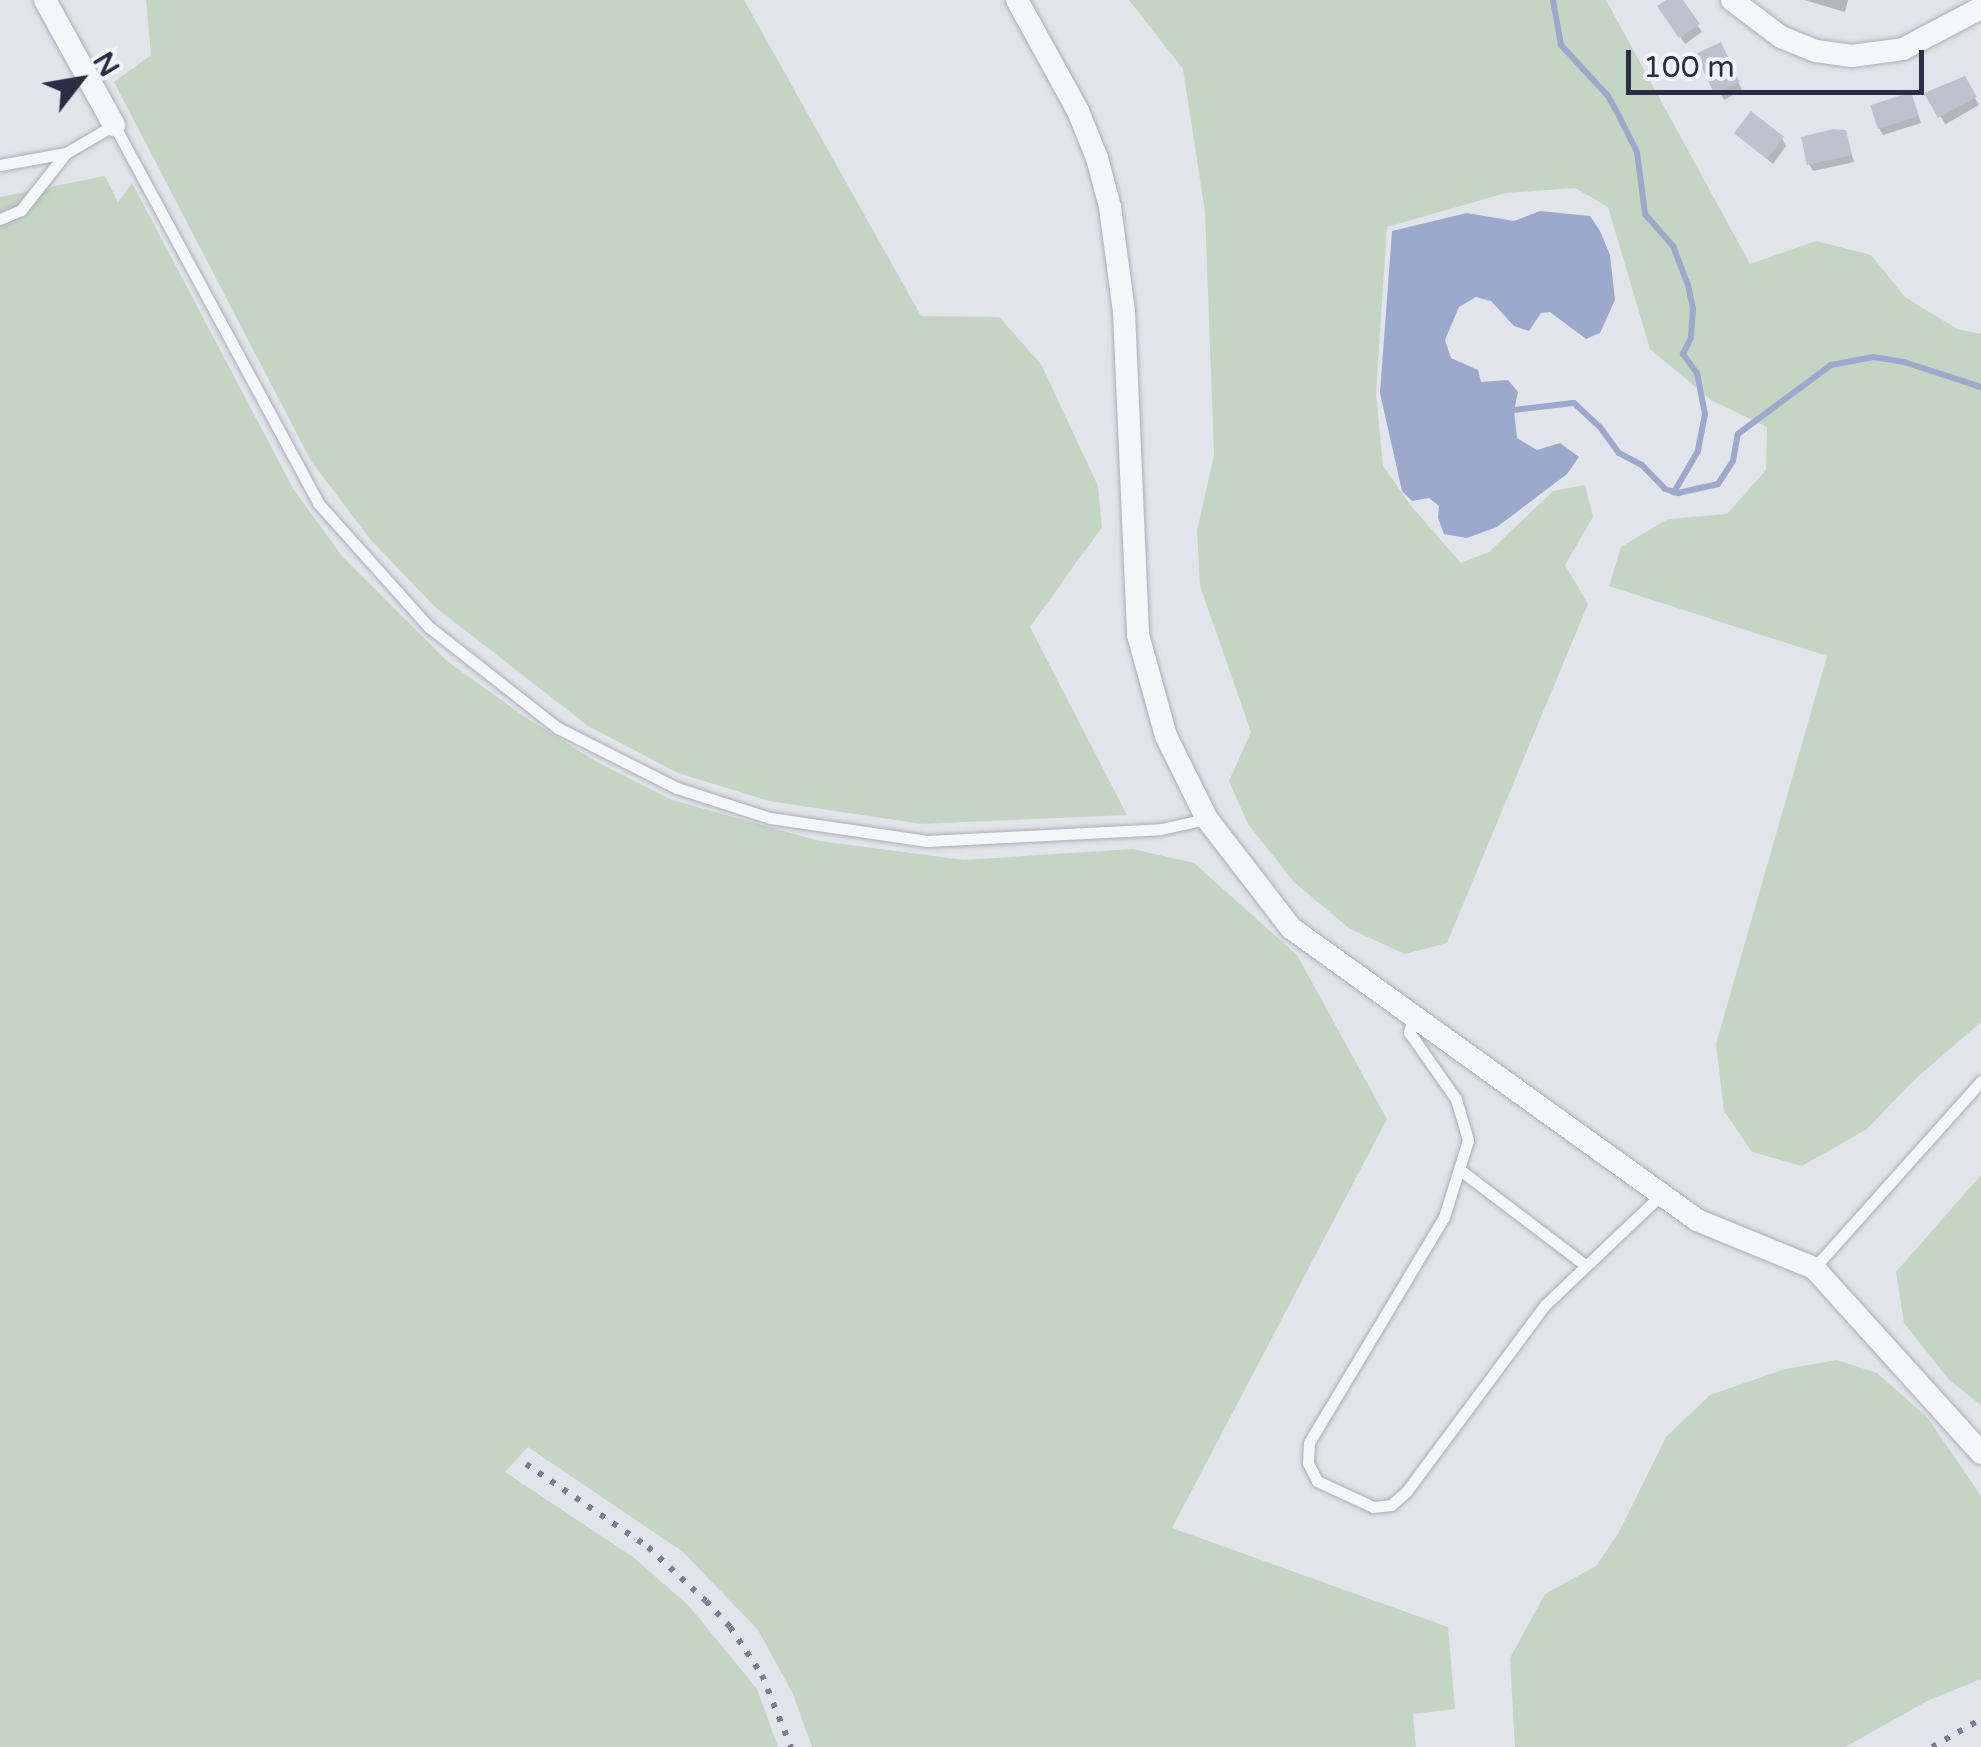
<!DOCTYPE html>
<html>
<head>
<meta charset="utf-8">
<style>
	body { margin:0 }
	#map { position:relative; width:1981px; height:1747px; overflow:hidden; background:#e2e4eb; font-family:"Varela Round",sans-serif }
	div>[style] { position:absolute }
	.green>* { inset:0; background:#c4d5c3 }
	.water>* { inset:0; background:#9ca9cc }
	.shadow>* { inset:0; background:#0003; transform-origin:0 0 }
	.stream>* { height:6px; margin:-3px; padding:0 3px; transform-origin:3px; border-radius:3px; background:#9ca9cc }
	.building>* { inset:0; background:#bfc1ce; transform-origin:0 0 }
	.roads { filter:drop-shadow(0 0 2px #abadb9) drop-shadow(0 0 2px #abadb9) }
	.service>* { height:11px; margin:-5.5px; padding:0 5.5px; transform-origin:5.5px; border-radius:5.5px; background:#f5f6f9 }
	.minor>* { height:22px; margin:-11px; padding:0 11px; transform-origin:11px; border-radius:11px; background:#f5f6f9 }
	.rail>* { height:6px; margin-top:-3px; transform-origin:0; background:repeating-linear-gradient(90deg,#7b7f95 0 5px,transparent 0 15px) }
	span { translate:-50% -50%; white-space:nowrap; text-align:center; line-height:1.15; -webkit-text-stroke:8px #f2f3f8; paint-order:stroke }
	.north { position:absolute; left:30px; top:30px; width:100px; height:100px; -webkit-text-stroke:8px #f2f3f8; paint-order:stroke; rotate:59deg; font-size:28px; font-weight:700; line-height:40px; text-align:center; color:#2a2d44 }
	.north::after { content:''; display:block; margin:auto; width:35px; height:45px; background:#2a2d44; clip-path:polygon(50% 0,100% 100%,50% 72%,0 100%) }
	.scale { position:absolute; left:1626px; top:50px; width:298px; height:45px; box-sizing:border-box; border:5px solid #2a2d44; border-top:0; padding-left:12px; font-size:30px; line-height:35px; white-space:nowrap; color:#2a2d44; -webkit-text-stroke:8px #f2f3f8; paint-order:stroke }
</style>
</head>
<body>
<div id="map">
	<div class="green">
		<div style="clip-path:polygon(146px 0,744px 0,921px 316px,999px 317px,1041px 364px,1098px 486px,1102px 527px,1030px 627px,1127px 815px,922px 824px,769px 801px,678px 773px,588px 726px,435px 607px,370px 539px,311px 461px,114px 82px,151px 55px)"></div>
		<div style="clip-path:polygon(1129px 0,1606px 0,1750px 264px,1816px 241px,1871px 255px,1905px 297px,1957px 329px,1981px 334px,1981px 1022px,1913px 1081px,1867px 1129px,1802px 1166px,1752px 1152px,1724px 1111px,1716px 1044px,1827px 656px,1609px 586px,1621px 547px,1668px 519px,1727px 514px,1766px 470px,1767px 427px,1711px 400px,1650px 349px,1608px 207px,1575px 188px,1506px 193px,1387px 227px,1376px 393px,1383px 466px,1412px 507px,1461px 563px,1489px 552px,1553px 491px,1585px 485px,1593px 517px,1565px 565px,1588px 604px,1447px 943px,1405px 954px,1350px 929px,1294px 882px,1248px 824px,1229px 781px,1251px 732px,1200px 586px,1197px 531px,1214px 455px,1205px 212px,1183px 69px)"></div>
		<div style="clip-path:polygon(105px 176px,118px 202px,132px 183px,294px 490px,342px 556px,447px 661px,525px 717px,597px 762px,672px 800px,820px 841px,964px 860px,1133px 849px,1194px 863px,1297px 955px,1387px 1119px,1172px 1528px,1448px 1627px,1455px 1709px,1413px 1714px,1416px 1747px,812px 1747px,793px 1694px,758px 1630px,683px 1552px,528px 1447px,505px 1472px,633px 1557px,689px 1606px,757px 1689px,778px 1747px,0 1747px,0 197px)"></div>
		<div style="clip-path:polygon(1981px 1175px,1981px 1405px,1949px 1380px,1904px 1323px,1896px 1272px)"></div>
		<div style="clip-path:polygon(1837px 1360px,1877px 1373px,1927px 1417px,1981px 1496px,1981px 1679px,1929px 1700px,1845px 1747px,1515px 1747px,1510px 1658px,1545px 1594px,1596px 1566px,1618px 1534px,1666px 1437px,1710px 1395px,1785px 1369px)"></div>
	</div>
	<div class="water">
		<div style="clip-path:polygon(1540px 211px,1590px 216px,1600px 231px,1610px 255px,1615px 300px,1600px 333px,1586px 339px,1550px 312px,1541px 313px,1529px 331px,1514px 326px,1491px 301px,1476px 297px,1459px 307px,1445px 340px,1451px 358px,1478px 370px,1481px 382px,1508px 380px,1518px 392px,1514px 410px,1517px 438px,1537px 450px,1560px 443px,1579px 457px,1567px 474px,1497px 527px,1467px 538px,1444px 534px,1438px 518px,1439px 506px,1429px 498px,1412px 501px,1402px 491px,1380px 393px,1392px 231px,1467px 213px,1514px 221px)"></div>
	</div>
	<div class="shadow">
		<div style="clip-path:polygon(1671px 0,1680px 0,1702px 32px,1685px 44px,1661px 7px)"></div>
		<div style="clip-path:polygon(1804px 0,1848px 0,1845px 12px)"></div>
		<div style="clip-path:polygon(1720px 45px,1742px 90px,1724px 100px,1699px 56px)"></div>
		<div style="left:1964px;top:79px;width:30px;height:39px;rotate:60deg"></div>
		<div style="clip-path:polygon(1914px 102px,1921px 123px,1883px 135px,1879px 128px)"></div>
		<div style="clip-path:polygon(1737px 133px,1782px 139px,1786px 146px,1773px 164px)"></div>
		<div style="clip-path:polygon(1845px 133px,1854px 162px,1813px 171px,1809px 164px)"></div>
	</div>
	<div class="stream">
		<div style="left:1553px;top:0;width:46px;rotate:79.9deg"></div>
		<div style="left:1561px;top:45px;width:69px;rotate:47.3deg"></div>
		<div style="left:1608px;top:96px;width:23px;rotate:61deg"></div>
		<div style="left:1619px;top:116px;width:40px;rotate:63.4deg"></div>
		<div style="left:1637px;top:152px;width:63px;rotate:82.6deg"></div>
		<div style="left:1645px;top:214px;width:43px;rotate:48.8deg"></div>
		<div style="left:1673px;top:246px;width:42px;rotate:69deg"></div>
		<div style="left:1688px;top:285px;width:24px;rotate:78deg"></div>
		<div style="left:1693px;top:308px;width:30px;rotate:94deg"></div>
		<div style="left:1691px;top:338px;width:18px;rotate:117deg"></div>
		<div style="left:1683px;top:354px;width:24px;rotate:54deg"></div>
		<div style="left:1697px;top:373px;width:42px;rotate:79deg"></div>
		<div style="left:1705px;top:414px;width:38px;rotate:101deg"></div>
		<div style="left:1698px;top:451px;width:48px;rotate:120.3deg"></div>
		<div style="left:1514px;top:410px;width:60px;rotate:-6.7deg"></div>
		<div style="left:1574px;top:403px;width:35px;rotate:43deg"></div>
		<div style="left:1600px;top:427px;width:32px;rotate:54deg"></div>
		<div style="left:1619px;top:453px;width:26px;rotate:28deg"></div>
		<div style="left:1642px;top:465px;width:33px;rotate:46deg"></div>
		<div style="left:1665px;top:489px;width:14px;rotate:17deg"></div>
		<div style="left:1678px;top:493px;width:41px;rotate:-12.7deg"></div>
		<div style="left:1718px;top:484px;width:27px;rotate:-57deg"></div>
		<div style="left:1733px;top:461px;width:27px;rotate:-80deg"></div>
		<div style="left:1738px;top:434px;width:116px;rotate:-36.6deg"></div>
		<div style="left:1831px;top:365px;width:43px;rotate:-10.8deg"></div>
		<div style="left:1873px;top:357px;width:31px;rotate:9deg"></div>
		<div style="left:1904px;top:362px;width:81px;rotate:18deg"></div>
	</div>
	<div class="building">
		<div style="clip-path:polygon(1666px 0,1683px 0,1700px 24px,1679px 38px,1657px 6px)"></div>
		<div style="left:1721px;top:42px;width:44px;height:28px;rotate:65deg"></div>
		<div style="clip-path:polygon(1965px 76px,1977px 97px,1938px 118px,1924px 93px)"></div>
		<div style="left:1911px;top:92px;width:25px;height:43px;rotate:72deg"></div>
		<div style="left:1751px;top:111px;width:42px;height:28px;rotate:38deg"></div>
		<div style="clip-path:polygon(1833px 129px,1846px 130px,1852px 155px,1807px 165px,1801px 137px)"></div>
	</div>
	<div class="roads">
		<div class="service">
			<div style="left:0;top:165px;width:67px;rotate:-10.3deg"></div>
			<div style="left:66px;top:153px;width:56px;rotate:-30.3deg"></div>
			<div style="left:114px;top:125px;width:430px;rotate:61.6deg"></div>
			<div style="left:318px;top:503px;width:166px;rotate:48.2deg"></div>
			<div style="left:429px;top:627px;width:164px;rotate:38.1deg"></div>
			<div style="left:558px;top:728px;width:133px;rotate:26.8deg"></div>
			<div style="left:677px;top:788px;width:98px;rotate:17.9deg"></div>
			<div style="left:770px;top:818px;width:159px;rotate:8.3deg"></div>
			<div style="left:927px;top:841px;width:234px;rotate:-2.9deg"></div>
			<div style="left:1161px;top:829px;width:47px;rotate:-12.3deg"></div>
			<div style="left:0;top:219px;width:23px;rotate:-23deg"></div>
			<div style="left:21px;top:210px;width:73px;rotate:-51.7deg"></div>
			<div style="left:1414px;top:1018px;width:15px;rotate:110deg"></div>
			<div style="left:1409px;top:1032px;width:82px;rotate:55deg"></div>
			<div style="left:1456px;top:1099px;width:43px;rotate:73.7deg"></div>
			<div style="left:1468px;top:1140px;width:81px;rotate:107.3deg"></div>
			<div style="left:1444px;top:1217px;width:263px;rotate:120.9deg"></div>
			<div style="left:1309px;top:1443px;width:20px;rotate:93deg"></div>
			<div style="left:1308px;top:1463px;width:20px;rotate:63deg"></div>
			<div style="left:1317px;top:1481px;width:62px;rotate:24.9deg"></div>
			<div style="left:1373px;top:1507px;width:18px;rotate:-6deg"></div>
			<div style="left:1391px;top:1505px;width:20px;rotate:-41deg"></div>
			<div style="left:1406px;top:1492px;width:233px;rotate:-53.4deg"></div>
			<div style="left:1545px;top:1305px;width:160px;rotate:-43.5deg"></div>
			<div style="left:1460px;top:1170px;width:157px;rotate:37.2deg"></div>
			<div style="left:1814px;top:1268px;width:251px;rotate:-48.2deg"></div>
		</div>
		<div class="minor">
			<div style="left:45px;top:0;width:143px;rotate:61.1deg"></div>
			<div style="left:1017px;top:0;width:127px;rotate:61.2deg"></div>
			<div style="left:1078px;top:111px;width:51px;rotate:68deg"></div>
			<div style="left:1097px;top:158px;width:51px;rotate:75.1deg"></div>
			<div style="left:1110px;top:207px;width:106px;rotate:82.4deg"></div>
			<div style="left:1124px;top:312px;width:323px;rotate:87.5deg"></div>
			<div style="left:1138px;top:635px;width:105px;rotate:74.5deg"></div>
			<div style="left:1166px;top:736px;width:93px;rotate:63.7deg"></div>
			<div style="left:1207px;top:819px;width:138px;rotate:52.4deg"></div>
			<div style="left:1291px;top:928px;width:500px;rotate:35.72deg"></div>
			<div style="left:1697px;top:1220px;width:126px;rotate:22.3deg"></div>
			<div style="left:1814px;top:1268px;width:249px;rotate:47.9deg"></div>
			<div style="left:1732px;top:0;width:61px;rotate:37.1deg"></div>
			<div style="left:1781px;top:37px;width:38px;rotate:22deg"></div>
			<div style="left:1816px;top:51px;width:36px;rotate:8deg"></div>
			<div style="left:1852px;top:56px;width:51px;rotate:-7.8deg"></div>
			<div style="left:1903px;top:49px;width:88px;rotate:-27.7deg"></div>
		</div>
	</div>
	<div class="rail">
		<div style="left:526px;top:1464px;width:148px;rotate:34.2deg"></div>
		<div style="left:648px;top:1547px;width:79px;rotate:43deg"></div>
		<div style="left:706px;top:1601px;width:35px;rotate:47deg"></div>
		<div style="left:730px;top:1627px;width:58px;rotate:56.3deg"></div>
		<div style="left:762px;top:1675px;width:78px;rotate:68.1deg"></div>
		<div style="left:1932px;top:1747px;width:56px;rotate:-29.7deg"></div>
	</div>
	<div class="north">N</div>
	<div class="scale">100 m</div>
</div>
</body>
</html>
